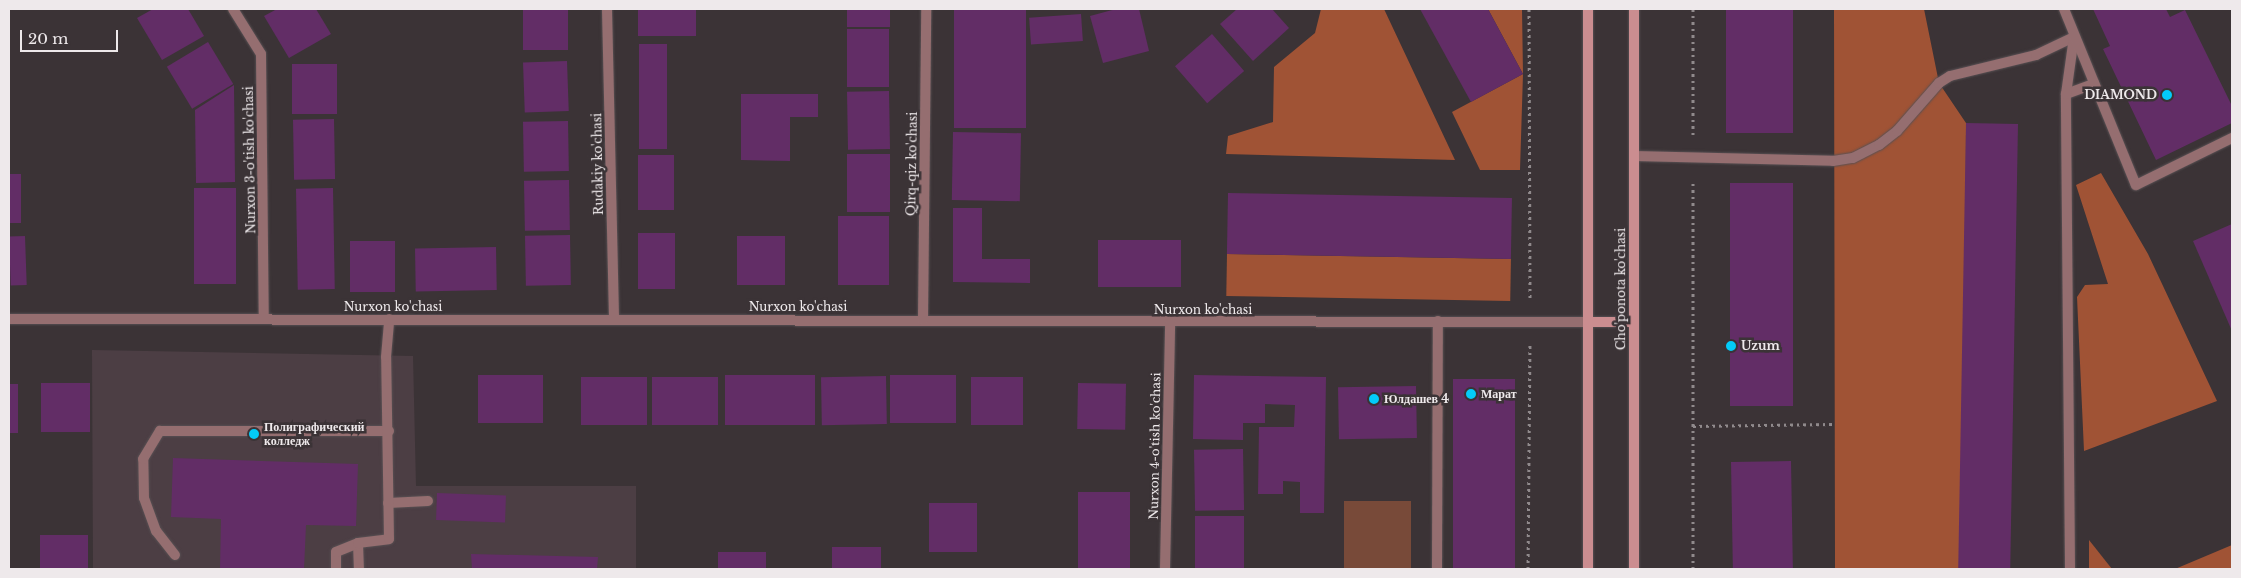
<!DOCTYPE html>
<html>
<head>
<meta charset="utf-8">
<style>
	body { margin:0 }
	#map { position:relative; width:2241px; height:578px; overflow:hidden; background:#3b3336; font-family:"Libre Baskerville",serif }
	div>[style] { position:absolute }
	.built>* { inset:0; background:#4c3e44 }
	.green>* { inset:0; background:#784a39; transform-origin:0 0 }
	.forest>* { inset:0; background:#a05335; transform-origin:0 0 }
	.building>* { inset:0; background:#622d66; transform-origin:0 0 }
	.path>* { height:3px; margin-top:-1.5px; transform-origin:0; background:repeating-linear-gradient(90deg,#908a8c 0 2.5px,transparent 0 6.5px) }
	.roads { filter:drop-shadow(0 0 1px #585053) drop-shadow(0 0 1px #585053) }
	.lane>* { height:10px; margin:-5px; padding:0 5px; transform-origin:5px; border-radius:5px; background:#956e70 }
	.street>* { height:10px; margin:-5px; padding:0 5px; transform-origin:5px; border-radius:5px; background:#956e70 }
	.secondary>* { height:10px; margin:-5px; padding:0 5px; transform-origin:5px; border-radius:5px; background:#cb8d90 }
	.dots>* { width:14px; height:14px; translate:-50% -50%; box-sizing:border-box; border:2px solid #3b3336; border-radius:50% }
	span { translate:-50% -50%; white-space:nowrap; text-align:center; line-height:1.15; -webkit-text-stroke:5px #3b3336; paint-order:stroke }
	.poi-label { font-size:12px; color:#eee9eb; font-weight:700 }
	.right { translate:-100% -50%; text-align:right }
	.left { translate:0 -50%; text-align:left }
	.street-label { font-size:12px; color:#eee9eb }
	.frame { position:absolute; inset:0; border:10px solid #eee9eb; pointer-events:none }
	.scale { position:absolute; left:20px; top:30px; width:98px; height:22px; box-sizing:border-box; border:2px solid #eee9eb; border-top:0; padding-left:6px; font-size:15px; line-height:18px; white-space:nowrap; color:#eee9eb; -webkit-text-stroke:4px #3b3336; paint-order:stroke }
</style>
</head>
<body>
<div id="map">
	<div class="built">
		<div style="clip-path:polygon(92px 350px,413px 356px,416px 486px,636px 486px,636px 569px,93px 569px)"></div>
	</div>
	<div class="green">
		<div style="left:1411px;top:501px;width:68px;height:67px;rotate:90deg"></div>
	</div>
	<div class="forest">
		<div style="clip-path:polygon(1321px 9px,1384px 9px,1455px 160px,1226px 154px,1228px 136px,1273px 122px,1274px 67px,1315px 33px)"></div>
		<div style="clip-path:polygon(1488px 9px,1522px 9px,1523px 74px,1520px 170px,1480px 170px,1452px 112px,1523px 74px)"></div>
		<div style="clip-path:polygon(1834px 9px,1924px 9px,1939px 83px,1966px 123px,1965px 569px,1835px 569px)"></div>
		<div style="clip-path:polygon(2101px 173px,2148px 254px,2217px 401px,2084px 451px,2077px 297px,2085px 285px,2108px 284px,2076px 185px)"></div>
		<div style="left:1227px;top:254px;width:284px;height:42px;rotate:1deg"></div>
		<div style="clip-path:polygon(2089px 540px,2112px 569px,2089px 569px)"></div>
		<div style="clip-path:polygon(2232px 545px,2232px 569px,2175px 569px)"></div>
	</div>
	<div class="building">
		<div style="clip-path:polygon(153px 9px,188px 9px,204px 36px,162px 60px,137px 18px)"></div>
		<div style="clip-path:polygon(277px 9px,316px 9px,331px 34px,289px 58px,264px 16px)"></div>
		<div style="left:523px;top:9px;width:45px;height:41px"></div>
		<div style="left:638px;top:9px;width:58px;height:27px"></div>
		<div style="left:847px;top:9px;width:43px;height:18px"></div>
		<div style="left:954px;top:9px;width:72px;height:119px"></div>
		<div style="clip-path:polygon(1116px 9px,1139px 9px,1149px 51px,1103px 63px,1090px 16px)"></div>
		<div style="clip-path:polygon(1237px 9px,1272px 9px,1289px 28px,1253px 61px,1220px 24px)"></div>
		<div style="clip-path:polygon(1420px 9px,1488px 9px,1523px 74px,1471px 102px)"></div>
		<div style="left:1726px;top:9px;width:67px;height:124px"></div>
		<div style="clip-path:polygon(2093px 9px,2166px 9px,2170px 17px,2185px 10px,2232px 106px,2232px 123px,2156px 160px,2103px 49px,2110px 46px)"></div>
		<div style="left:1081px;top:14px;width:27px;height:52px;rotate:86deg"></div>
		<div style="left:847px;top:29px;width:42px;height:58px"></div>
		<div style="left:1212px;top:34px;width:49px;height:49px;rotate:49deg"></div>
		<div style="left:208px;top:42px;width:49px;height:48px;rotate:59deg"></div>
		<div style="left:639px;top:44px;width:28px;height:105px"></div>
		<div style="left:567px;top:61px;width:50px;height:44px;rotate:88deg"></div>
		<div style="left:337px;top:64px;width:50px;height:45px;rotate:90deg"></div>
		<div style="clip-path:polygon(234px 85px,235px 182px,196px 183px,195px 110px)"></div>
		<div style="left:889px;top:91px;width:58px;height:42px;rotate:89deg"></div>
		<div style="clip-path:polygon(741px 94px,818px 94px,818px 117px,790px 117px,790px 161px,741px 160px)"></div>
		<div style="left:334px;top:119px;width:60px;height:41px;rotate:89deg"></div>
		<div style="left:568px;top:121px;width:50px;height:45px;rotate:89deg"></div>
		<div style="left:1966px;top:123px;width:52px;height:446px;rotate:1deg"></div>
		<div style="left:953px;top:132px;width:68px;height:68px;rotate:1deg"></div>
		<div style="left:847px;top:154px;width:43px;height:58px"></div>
		<div style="left:638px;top:155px;width:36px;height:55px"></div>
		<div style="left:9px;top:174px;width:12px;height:49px"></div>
		<div style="left:569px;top:180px;width:50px;height:45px;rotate:89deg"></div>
		<div style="left:1730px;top:183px;width:63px;height:223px"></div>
		<div style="left:194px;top:188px;width:42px;height:96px"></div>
		<div style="left:333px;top:188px;width:101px;height:37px;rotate:89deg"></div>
		<div style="left:1228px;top:193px;width:284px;height:61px;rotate:1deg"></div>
		<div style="clip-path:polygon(953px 208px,982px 208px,982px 259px,1030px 259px,1030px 283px,953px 282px)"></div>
		<div style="left:838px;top:216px;width:51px;height:69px"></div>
		<div style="clip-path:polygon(2232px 224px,2232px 331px,2193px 241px)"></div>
		<div style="left:675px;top:233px;width:56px;height:37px;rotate:90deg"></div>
		<div style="left:570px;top:235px;width:50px;height:45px;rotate:89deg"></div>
		<div style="left:25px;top:236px;width:49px;height:16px;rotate:88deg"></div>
		<div style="left:737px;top:236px;width:48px;height:49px"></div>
		<div style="left:1181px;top:240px;width:47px;height:83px;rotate:90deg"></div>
		<div style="left:350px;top:241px;width:45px;height:51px"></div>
		<div style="left:496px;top:247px;width:43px;height:81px;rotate:89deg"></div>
		<div style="left:478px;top:375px;width:65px;height:48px"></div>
		<div style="left:815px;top:375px;width:50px;height:90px;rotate:90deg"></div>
		<div style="left:890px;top:375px;width:66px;height:48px"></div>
		<div style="clip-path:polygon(1194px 375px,1326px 377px,1324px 513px,1300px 513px,1300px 482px,1283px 481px,1283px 494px,1258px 494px,1259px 427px,1294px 427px,1295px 405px,1265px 404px,1265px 423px,1243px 423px,1243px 440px,1193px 439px)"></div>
		<div style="left:886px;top:376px;width:48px;height:65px;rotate:89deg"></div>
		<div style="left:647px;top:377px;width:48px;height:66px;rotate:90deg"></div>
		<div style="left:652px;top:377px;width:66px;height:48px"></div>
		<div style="left:1023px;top:377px;width:48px;height:52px;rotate:90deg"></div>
		<div style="left:1453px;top:379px;width:62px;height:190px"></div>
		<div style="left:41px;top:383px;width:49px;height:49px"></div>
		<div style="left:1078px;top:383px;width:48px;height:46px;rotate:1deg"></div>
		<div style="left:9px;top:384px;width:9px;height:49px"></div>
		<div style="left:1416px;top:386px;width:52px;height:78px;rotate:89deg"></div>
		<div style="left:1243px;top:449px;width:61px;height:49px;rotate:89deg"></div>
		<div style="clip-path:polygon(173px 458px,358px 464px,356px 526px,306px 525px,304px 569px,220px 569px,221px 519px,171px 517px)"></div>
		<div style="left:1791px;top:461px;width:108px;height:60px;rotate:89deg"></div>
		<div style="left:1078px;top:492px;width:52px;height:77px"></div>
		<div style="left:437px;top:493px;width:69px;height:27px;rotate:2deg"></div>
		<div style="left:929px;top:503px;width:48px;height:49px"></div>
		<div style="left:1195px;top:516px;width:49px;height:53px"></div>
		<div style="left:40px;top:535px;width:48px;height:34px"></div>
		<div style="left:881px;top:547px;width:22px;height:49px;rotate:90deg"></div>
		<div style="left:718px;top:552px;width:48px;height:17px"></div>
		<div style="clip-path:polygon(471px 554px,598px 557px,597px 569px,472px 569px)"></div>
	</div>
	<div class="path">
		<div style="left:1529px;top:9px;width:292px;rotate:89.8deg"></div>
		<div style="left:1693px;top:9px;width:127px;rotate:90deg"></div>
		<div style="left:1693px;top:426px;width:141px;rotate:-0.8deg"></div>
		<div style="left:1528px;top:569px;width:225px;rotate:-89.5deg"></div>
		<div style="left:1693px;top:569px;width:389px;rotate:-90deg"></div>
	</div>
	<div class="roads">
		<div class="lane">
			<div style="left:2066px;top:94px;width:30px;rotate:-20deg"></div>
			<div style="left:1634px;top:156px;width:199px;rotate:1.4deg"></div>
			<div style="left:1833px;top:161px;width:20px;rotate:-9deg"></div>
			<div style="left:1853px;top:158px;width:29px;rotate:-27deg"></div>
			<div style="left:1879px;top:145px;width:23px;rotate:-38deg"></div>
			<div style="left:1897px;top:131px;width:64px;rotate:-48.8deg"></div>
			<div style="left:1939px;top:83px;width:13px;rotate:-32deg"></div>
			<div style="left:1950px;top:76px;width:89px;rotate:-13.7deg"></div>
			<div style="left:2036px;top:55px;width:42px;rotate:-25.3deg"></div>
			<div style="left:2136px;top:185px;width:107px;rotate:-26.1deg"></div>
			<div style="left:388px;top:503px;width:40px;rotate:-2.9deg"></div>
			<div style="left:358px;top:543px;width:26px;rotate:88deg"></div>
			<div style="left:175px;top:555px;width:31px;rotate:-128deg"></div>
			<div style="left:156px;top:531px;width:35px;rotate:-110deg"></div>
			<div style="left:144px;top:498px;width:39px;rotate:-91deg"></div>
			<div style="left:143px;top:459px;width:33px;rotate:-59deg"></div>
			<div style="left:160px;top:431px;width:229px"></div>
			<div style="left:336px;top:569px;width:17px;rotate:-90deg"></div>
			<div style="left:336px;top:552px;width:24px;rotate:-22deg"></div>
			<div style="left:358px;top:543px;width:31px;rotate:-7deg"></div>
			<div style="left:389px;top:539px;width:182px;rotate:-90.9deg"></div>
			<div style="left:386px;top:357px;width:38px;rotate:-85deg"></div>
			<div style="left:1437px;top:569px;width:248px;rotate:-89.8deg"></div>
			<div style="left:2070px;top:569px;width:475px;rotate:-90.5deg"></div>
			<div style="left:2066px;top:94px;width:58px;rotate:-82deg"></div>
		</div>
		<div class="street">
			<div style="left:233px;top:9px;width:53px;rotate:58.1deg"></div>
			<div style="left:261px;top:54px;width:265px;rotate:89.4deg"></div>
			<div style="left:607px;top:9px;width:310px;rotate:88.7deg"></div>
			<div style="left:2064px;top:9px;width:190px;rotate:67.8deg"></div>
			<div style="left:9px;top:319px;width:1579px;rotate:0.11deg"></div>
			<div style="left:923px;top:320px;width:311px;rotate:-89.4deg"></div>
			<div style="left:1165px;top:569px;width:246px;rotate:-88.8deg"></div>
		</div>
		<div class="secondary">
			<div style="left:1588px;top:9px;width:560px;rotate:90deg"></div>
			<div style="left:1588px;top:322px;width:46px"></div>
			<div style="left:1634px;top:569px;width:560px;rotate:-90deg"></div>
		</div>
	</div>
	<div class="dots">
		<div style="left:2167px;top:95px;background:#03cbf9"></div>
		<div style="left:1731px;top:346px;background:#03cbf9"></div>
		<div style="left:1471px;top:394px;background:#03cbf9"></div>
		<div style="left:1374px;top:399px;background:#03cbf9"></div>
		<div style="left:254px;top:434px;background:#03cbf9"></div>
	</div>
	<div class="poi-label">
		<span class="right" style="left:2157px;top:95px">DIAMOND</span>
		<span class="left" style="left:1741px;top:346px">Uzum</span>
		<span class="left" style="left:1481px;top:394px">Марат</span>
		<span class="left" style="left:1384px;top:399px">Юлдашев 4</span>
		<span class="left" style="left:264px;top:434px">Полиграфический<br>колледж</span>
	</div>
	<div class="street-label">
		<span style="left:250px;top:160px;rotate:-91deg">Nurxon 3-o'tish ko'chasi</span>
		<span style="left:598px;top:164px;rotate:-91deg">Rudakiy ko'chasi</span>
		<span style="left:912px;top:164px;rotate:-89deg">Qirq-qiz ko'chasi</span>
		<span style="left:1621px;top:289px;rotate:-90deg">Cho'ponota ko'chasi</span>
		<span style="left:393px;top:307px">Nurxon ko'chasi</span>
		<span style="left:798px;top:307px">Nurxon ko'chasi</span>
		<span style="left:1203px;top:310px">Nurxon ko'chasi</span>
		<span style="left:1155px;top:446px;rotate:-89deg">Nurxon 4-o'tish ko'chasi</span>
	</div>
	<div class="frame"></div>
	<div class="scale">20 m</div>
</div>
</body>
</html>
